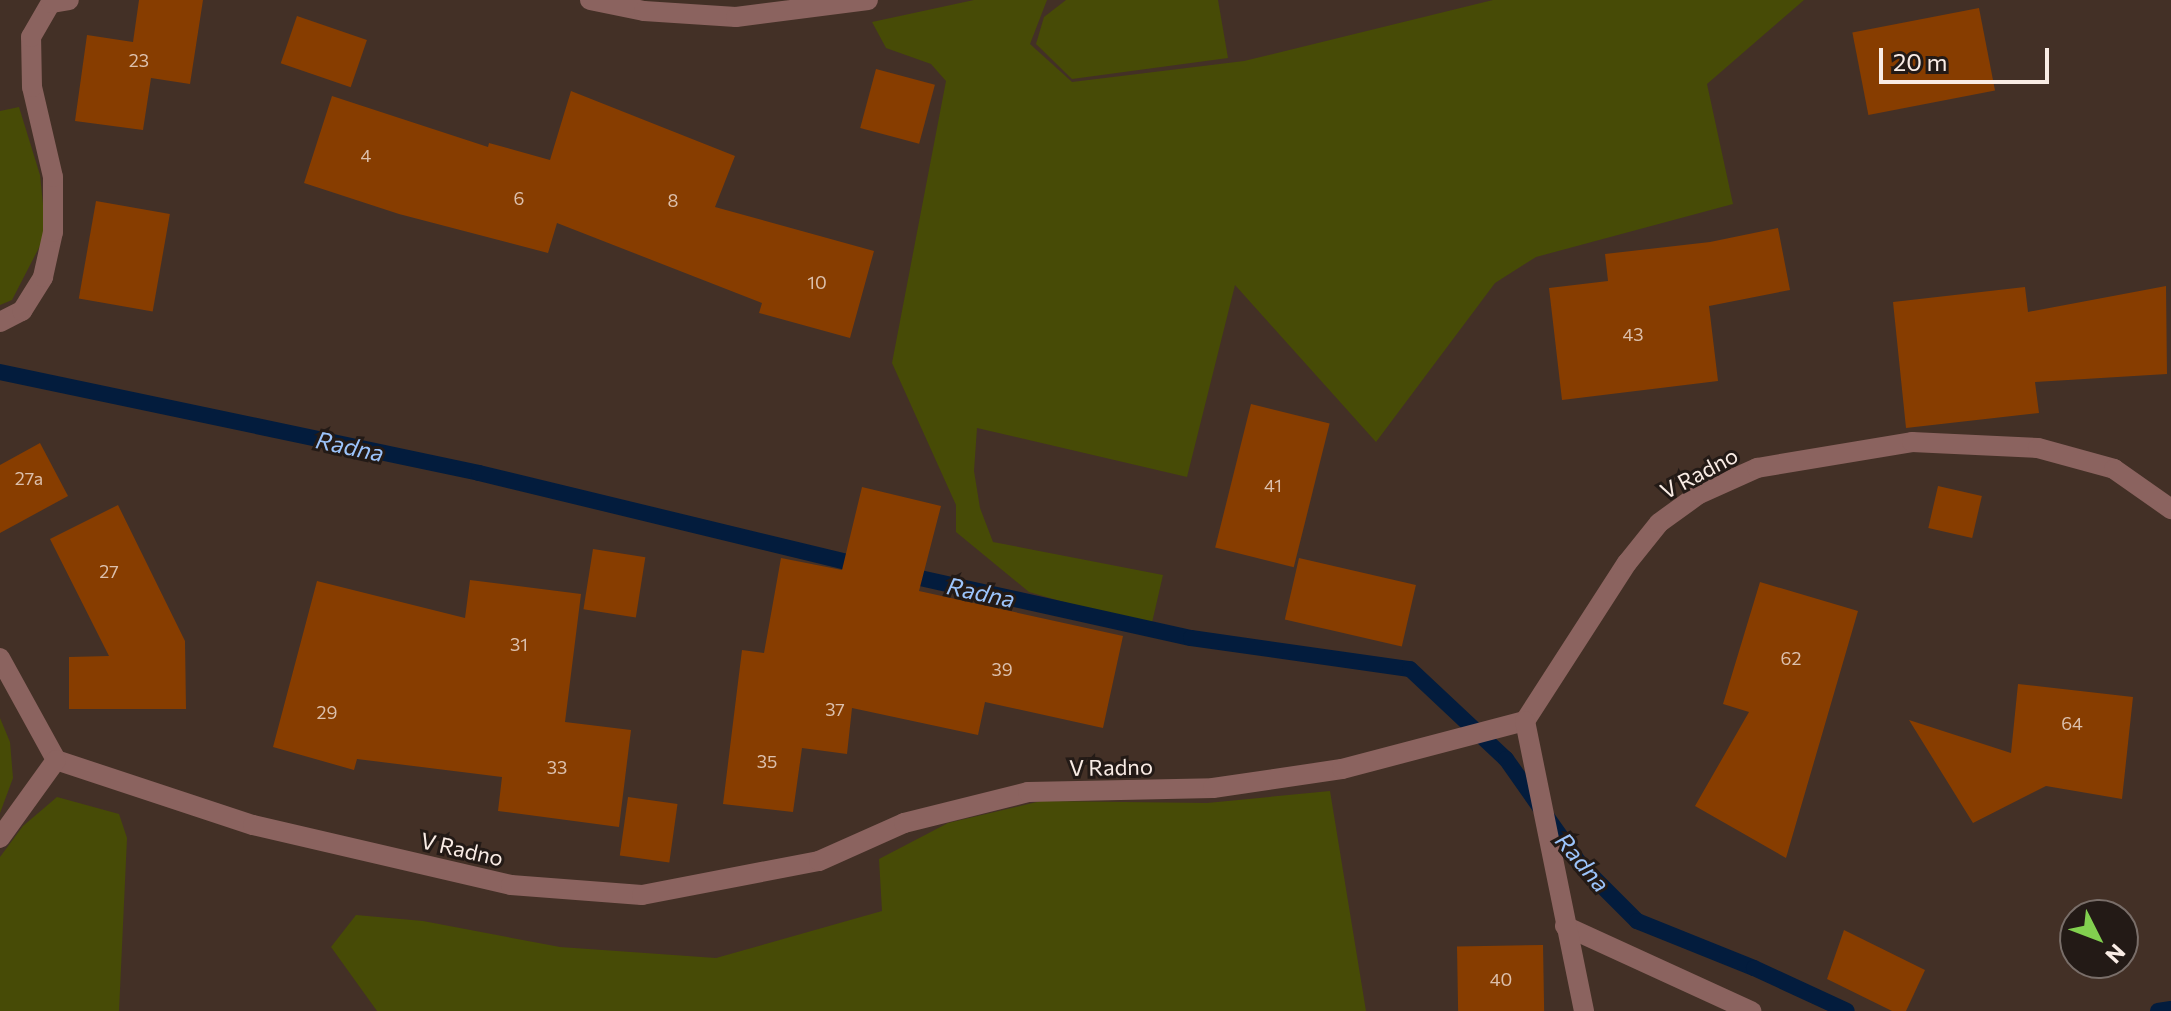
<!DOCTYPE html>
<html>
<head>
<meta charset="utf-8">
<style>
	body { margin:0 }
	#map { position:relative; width:2171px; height:1011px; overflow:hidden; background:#433026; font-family:Commissioner,sans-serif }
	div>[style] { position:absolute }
	.green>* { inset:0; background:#474b06 }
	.stream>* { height:16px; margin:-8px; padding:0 8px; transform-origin:8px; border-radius:8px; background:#031c3d }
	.building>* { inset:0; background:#873d00; transform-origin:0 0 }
	.lane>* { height:20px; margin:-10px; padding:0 10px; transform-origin:10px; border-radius:10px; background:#8b635f }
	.street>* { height:20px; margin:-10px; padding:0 10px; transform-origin:10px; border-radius:10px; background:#8b635f }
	span { translate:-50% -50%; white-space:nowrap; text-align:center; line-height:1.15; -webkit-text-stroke:6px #231a16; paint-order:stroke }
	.number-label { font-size:18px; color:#dcc0ac }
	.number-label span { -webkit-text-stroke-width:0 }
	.street-label { font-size:22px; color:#f9ece5 }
	.water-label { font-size:24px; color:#9cc4fb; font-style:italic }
	.north { position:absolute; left:2059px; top:899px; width:80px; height:80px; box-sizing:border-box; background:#231a16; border:2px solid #796e69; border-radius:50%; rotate:132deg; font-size:22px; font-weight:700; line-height:32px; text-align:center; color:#f9ece5 }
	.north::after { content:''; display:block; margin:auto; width:28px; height:36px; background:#82d04f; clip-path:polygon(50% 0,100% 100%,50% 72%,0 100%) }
	.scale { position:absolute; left:1879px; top:48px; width:170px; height:36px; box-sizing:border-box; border:4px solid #f9ece5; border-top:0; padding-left:10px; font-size:24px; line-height:28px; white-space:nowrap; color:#f9ece5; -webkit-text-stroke:6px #231a16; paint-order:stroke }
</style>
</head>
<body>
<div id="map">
	<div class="green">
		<div style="clip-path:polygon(974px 0,1047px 0,1030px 44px,1072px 82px,1244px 61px,1493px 0,1804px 0,1707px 84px,1733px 204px,1536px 257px,1495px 283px,1376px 442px,1235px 285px,1187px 477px,977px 428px,974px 471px,980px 508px,993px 542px,1163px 575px,1151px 627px,1029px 592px,956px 532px,956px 505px,892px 363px,946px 81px,931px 64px,886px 48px,872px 22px)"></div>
		<div style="clip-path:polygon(1066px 0,1218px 0,1228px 58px,1072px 79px,1036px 44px,1044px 17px)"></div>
		<div style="clip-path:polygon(19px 107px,40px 175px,46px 234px,12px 300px,0 305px,0 111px)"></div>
		<div style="clip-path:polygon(0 718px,10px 742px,13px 778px,0 813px)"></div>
		<div style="clip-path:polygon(1330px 791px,1366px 1011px,377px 1011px,331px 947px,356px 915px,423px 921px,560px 947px,716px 958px,882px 911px,879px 859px,948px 823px,1041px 801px,1207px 803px)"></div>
		<div style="clip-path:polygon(57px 797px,119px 814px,127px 838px,119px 1011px,0 1011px,0 857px,23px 826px)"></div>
	</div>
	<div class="stream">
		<div style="left:0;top:372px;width:490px;rotate:11.9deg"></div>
		<div style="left:479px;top:473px;width:396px;rotate:13.6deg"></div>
		<div style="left:902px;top:574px;width:296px;rotate:12.5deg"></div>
		<div style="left:1191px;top:638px;width:221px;rotate:8.1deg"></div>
		<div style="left:1410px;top:669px;width:132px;rotate:43.2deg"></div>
		<div style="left:1506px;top:759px;width:128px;rotate:54.8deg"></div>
		<div style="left:1580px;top:864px;width:81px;rotate:45deg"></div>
		<div style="left:1637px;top:921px;width:126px;rotate:21.9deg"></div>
		<div style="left:1754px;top:968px;width:102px;rotate:24.8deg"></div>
		<div style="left:2158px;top:1011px;width:13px;rotate:-9deg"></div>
	</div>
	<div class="building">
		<div style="clip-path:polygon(139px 0,203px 0,190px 84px,151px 78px,143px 130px,75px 121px,87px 35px,133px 42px)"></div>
		<div style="left:1979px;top:8px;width:84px;height:129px;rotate:79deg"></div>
		<div style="left:297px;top:16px;width:74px;height:50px;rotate:19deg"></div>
		<div style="left:876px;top:69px;width:61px;height:61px;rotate:15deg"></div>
		<div style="clip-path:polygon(571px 91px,735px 156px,715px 207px,874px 251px,850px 338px,759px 313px,762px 303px,557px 223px,548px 253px,399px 214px,304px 183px,332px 96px,488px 147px,489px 143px,550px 160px)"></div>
		<div style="left:96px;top:201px;width:75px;height:99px;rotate:10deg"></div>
		<div style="clip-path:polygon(1778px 228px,1790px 290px,1709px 306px,1718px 381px,1562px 400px,1549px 288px,1608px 281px,1605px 254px,1710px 242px)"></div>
		<div style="clip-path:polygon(2166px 286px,2167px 374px,2035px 382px,2039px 413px,1906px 428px,1893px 302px,2025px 287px,2028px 312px)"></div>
		<div style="left:1251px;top:404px;width:81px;height:148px;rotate:14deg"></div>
		<div style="clip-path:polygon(40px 443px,68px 496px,0 533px,0 465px)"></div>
		<div style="left:1938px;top:486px;width:45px;height:43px;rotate:13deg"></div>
		<div style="clip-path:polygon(862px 487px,941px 506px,919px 591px,1123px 636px,1103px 728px,985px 702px,978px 735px,852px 708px,847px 754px,802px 748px,793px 812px,723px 804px,742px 650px,764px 653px,781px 558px,842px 570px)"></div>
		<div style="clip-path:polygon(118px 505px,185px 641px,186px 709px,69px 709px,69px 657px,109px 656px,50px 539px)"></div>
		<div style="left:593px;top:549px;width:53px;height:61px;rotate:9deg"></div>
		<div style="left:1299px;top:558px;width:120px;height:63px;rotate:13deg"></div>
		<div style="clip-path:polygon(470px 580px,581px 594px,565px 722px,631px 730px,619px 827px,498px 811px,502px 777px,357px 759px,354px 770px,273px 747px,317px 581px,465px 618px)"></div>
		<div style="clip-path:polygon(1760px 582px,1858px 611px,1786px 858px,1695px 806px,1749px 712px,1723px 704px)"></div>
		<div style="clip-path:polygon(2018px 684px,2133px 697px,2122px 799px,2046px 786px,1973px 823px,1909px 720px,2011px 753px)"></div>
		<div style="left:628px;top:797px;width:50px;height:59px;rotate:8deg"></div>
		<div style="clip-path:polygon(1844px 930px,1925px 970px,1906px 1011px,1892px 1011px,1827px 979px)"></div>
		<div style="left:1543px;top:945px;width:66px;height:86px;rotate:89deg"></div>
	</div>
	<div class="lane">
		<div style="left:590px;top:0;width:55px;rotate:11.5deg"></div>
		<div style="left:644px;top:11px;width:92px;rotate:3.7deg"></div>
		<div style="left:736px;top:17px;width:133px;rotate:-7.3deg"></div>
		<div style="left:0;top:322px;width:25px;rotate:-27deg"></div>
		<div style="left:22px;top:311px;width:40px;rotate:-58deg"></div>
		<div style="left:43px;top:277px;width:46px;rotate:-77.5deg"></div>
		<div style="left:53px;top:232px;width:55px;rotate:-90deg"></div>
		<div style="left:53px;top:177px;width:92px;rotate:-103.1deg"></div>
		<div style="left:32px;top:87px;width:50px;rotate:-91.1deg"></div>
		<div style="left:31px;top:37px;width:39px;rotate:-60deg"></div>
		<div style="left:51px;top:3px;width:18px;rotate:-9deg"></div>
		<div style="left:1565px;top:926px;width:205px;rotate:24.6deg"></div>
	</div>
	<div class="street">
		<div style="left:0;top:658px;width:116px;rotate:61.2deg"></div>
		<div style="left:56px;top:760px;width:207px;rotate:18.3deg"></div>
		<div style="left:253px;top:825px;width:265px;rotate:13.1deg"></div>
		<div style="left:511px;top:885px;width:131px;rotate:4.4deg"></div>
		<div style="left:642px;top:895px;width:180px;rotate:-10.9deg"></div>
		<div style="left:819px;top:861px;width:93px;rotate:-24.1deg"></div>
		<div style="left:904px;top:823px;width:128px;rotate:-14deg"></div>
		<div style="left:1028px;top:792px;width:185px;rotate:-1.2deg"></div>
		<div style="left:1213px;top:788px;width:130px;rotate:-8.4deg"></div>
		<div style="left:1342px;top:769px;width:189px;rotate:-14.7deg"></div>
		<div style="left:1525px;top:721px;width:188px;rotate:-57.2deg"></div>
		<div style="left:1627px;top:563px;width:51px;rotate:-51.3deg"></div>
		<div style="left:1659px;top:523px;width:49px;rotate:-35.9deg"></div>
		<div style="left:1699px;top:494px;width:64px;rotate:-24.1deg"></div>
		<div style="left:1757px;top:468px;width:157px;rotate:-9.5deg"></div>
		<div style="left:1912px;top:442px;width:126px;rotate:2.7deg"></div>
		<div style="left:2038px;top:448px;width:79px;rotate:15.4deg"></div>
		<div style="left:2114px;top:469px;width:70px;rotate:35.1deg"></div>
		<div style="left:1525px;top:721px;width:296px;rotate:78.5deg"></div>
		<div style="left:0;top:838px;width:96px;rotate:-54.3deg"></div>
	</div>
	<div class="number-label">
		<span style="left:139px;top:60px">23</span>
		<span style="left:366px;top:155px">4</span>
		<span style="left:519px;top:198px">6</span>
		<span style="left:673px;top:200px">8</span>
		<span style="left:817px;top:282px">10</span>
		<span style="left:1633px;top:334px">43</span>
		<span style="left:29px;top:478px">27a</span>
		<span style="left:1273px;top:485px">41</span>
		<span style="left:109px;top:571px">27</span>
		<span style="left:519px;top:644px">31</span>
		<span style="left:1791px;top:658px">62</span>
		<span style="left:1002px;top:669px">39</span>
		<span style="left:835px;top:709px">37</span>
		<span style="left:327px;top:712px">29</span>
		<span style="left:2072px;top:723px">64</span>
		<span style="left:767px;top:761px">35</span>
		<span style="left:557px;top:767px">33</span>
		<span style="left:1501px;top:979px">40</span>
	</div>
	<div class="street-label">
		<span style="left:1699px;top:473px;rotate:-28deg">V Radno</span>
		<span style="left:1111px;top:767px;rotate:-1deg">V Radno</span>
		<span style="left:462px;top:849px;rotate:13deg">V Radno</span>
	</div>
	<div class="water-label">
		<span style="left:350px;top:446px;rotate:12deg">Radna</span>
		<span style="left:981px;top:592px;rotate:12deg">Radna</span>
		<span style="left:1583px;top:862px;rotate:50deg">Radna</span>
	</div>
	<div class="north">N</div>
	<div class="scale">20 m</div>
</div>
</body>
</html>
